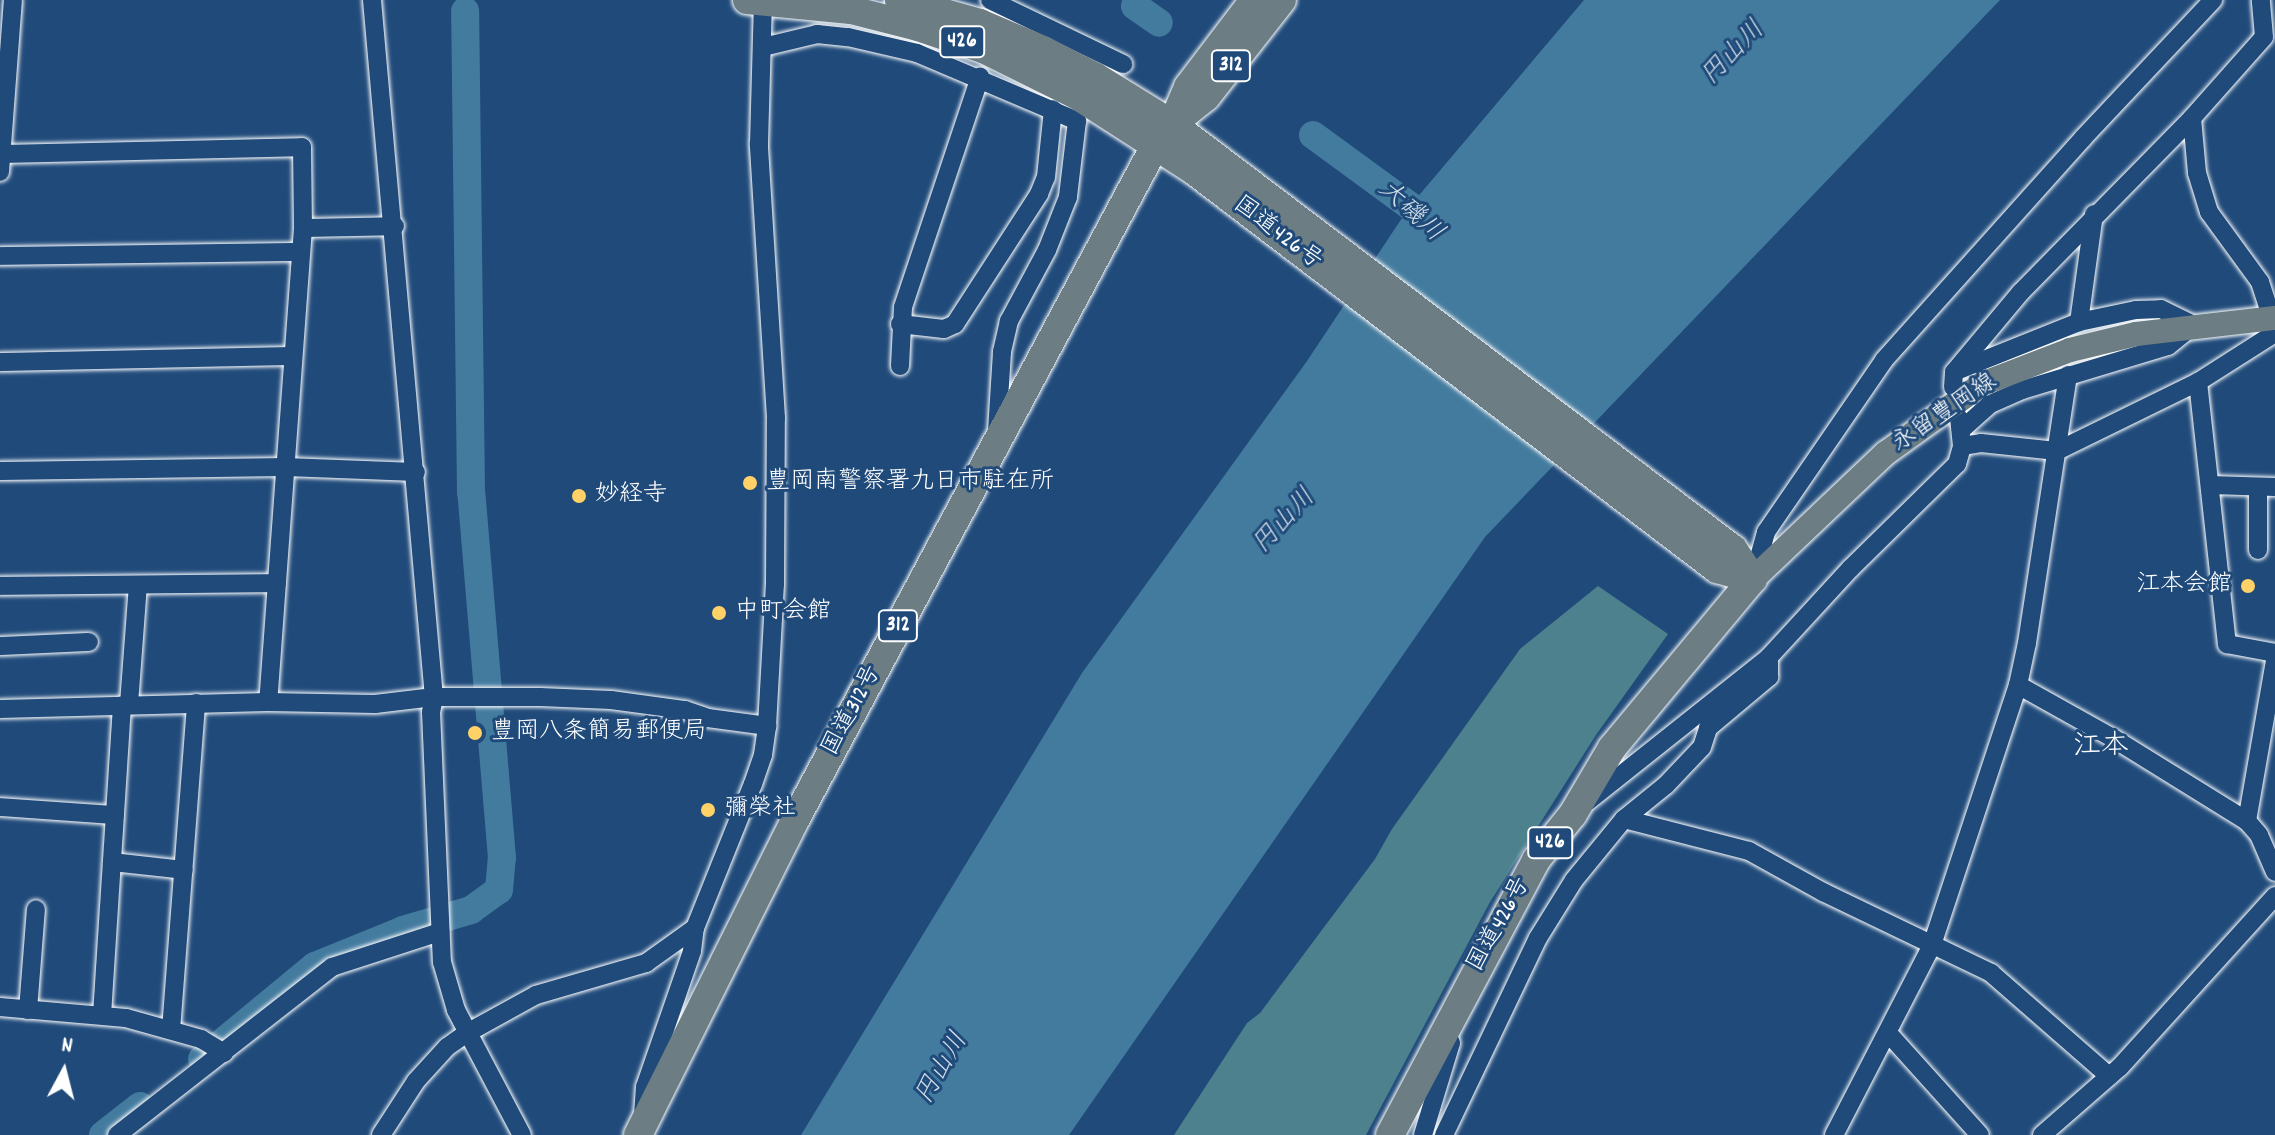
<!DOCTYPE html>
<html>
<head>
<meta charset="utf-8">
<style>
	body { margin:0 }
	#map { position:relative; width:2275px; height:1135px; overflow:hidden; background:#1f4a7a; font-family:Dekko,"Klee One",sans-serif }
	div>[style] { position:absolute }
	.green>* { inset:0; background:#4d818e }
	.water>* { inset:0; background:#437b9f }
	.river>* { height:28px; margin:-14px; padding:0 14px; transform-origin:14px; border-radius:14px; background:#437b9f }
	.roads { filter:drop-shadow(0 0 2px #fff) drop-shadow(0 0 2px #fff) }
	.minor>* { height:18px; margin:-9px; padding:0 9px; transform-origin:9px; border-radius:9px; background:#1f4a7a }
	.major>* { height:24px; margin:-12px; padding:0 12px; transform-origin:12px; border-radius:12px; background:#6c7e84 }
	.highway>* { height:28px; margin:-14px; padding:0 14px; transform-origin:14px; border-radius:14px; background:#6c7e84 }
	.dots>* { width:22px; height:22px; translate:-50% -50%; box-sizing:border-box; border:4px solid #1f4a7a; border-radius:50% }
	span { translate:-50% -50%; white-space:nowrap; text-align:center; line-height:1.15; -webkit-text-stroke:6px #1f4a7a; paint-order:stroke }
	.shield-label span { padding:2px 6px; background:#1f4a7a; border:2px solid; border-radius:6px; -webkit-text-stroke-width:0 }
	.shield-label { font-size:22px; color:#fff; font-weight:700 }
	.street-label { font-size:24px; color:#fff }
	.poi-label { font-size:24px; color:#fff }
	.left { translate:0 -50%; text-align:left }
	.right { translate:-100% -50%; text-align:right }
	.water-label { font-size:26px; color:#d0dee7; font-style:italic }
	.quarter-label { font-size:28px; color:#fff }
	.north { position:absolute; left:24px; top:1031px; width:80px; height:80px; -webkit-text-stroke:6px #1f4a7a; paint-order:stroke; rotate:7deg; font-size:22px; font-weight:700; line-height:32px; text-align:center; color:#fff }
	.north::after { content:''; display:block; margin:auto; width:28px; height:36px; background:#fff; clip-path:polygon(50% 0,100% 100%,50% 72%,0 100%) }
</style>
</head>
<body>
<div id="map">
	<div class="green">
		<div style="clip-path:polygon(1598px 586px,1668px 634px,1596px 735px,1490px 902px,1366px 1135px,1174px 1135px,1247px 1023px,1260px 1013px,1375px 859px,1392px 829px,1520px 649px)"></div>
	</div>
	<div class="water">
		<div style="clip-path:polygon(1584px 0,2000px 0,1485px 537px,1069px 1135px,801px 1135px,1082px 673px,1307px 361px,1410px 206px)"></div>
	</div>
	<div class="river">
		<div style="left:1135px;top:6px;width:29px;rotate:35deg"></div>
		<div style="left:1313px;top:135px;width:120px;rotate:36.2deg"></div>
		<div style="left:1410px;top:206px;width:39px;rotate:46deg"></div>
		<div style="left:202px;top:1059px;width:146px;rotate:-39.5deg"></div>
		<div style="left:315px;top:966px;width:95px;rotate:-22.2deg"></div>
		<div style="left:403px;top:930px;width:71px;rotate:-16.4deg"></div>
		<div style="left:471px;top:910px;width:34px;rotate:-36deg"></div>
		<div style="left:499px;top:890px;width:32px;rotate:-85deg"></div>
		<div style="left:502px;top:858px;width:367px;rotate:-94.8deg"></div>
		<div style="left:471px;top:492px;width:481px;rotate:-90.7deg"></div>
		<div style="left:103px;top:1135px;width:47px;rotate:-38.1deg"></div>
	</div>
	<div class="roads">
		<div class="minor">
			<div style="left:372px;top:0;width:700px;rotate:84.92deg"></div>
			<div style="left:434px;top:697px;width:15px;rotate:101deg"></div>
			<div style="left:431px;top:712px;width:250px;rotate:87.5deg"></div>
			<div style="left:442px;top:962px;width:50px;rotate:73.7deg"></div>
			<div style="left:456px;top:1010px;width:141px;rotate:62.2deg"></div>
			<div style="left:990px;top:0;width:148px;rotate:25.7deg"></div>
			<div style="left:763px;top:47px;width:56px;rotate:-13.5deg"></div>
			<div style="left:817px;top:34px;width:31px;rotate:6deg"></div>
			<div style="left:848px;top:37px;width:71px;rotate:13.1deg"></div>
			<div style="left:917px;top:53px;width:174px;rotate:23deg"></div>
			<div style="left:1077px;top:121px;width:77px;rotate:96.8deg"></div>
			<div style="left:1068px;top:197px;width:57px;rotate:111.6deg"></div>
			<div style="left:1047px;top:250px;width:81px;rotate:118.2deg"></div>
			<div style="left:1009px;top:321px;width:32px;rotate:103deg"></div>
			<div style="left:1002px;top:352px;width:80px;rotate:93.6deg"></div>
			<div style="left:2192px;top:118px;width:55px;rotate:84.8deg"></div>
			<div style="left:2197px;top:173px;width:41px;rotate:72.9deg"></div>
			<div style="left:2209px;top:212px;width:87px;rotate:53.9deg"></div>
			<div style="left:2260px;top:282px;width:38px;rotate:72deg"></div>
			<div style="left:1px;top:154px;width:301px;rotate:-1.3deg"></div>
			<div style="left:302px;top:147px;width:81px;rotate:89.3deg"></div>
			<div style="left:303px;top:228px;width:475px;rotate:94.2deg"></div>
			<div style="left:0;top:172px;width:172px;rotate:-85.7deg"></div>
			<div style="left:303px;top:228px;width:92px;rotate:-1.2deg"></div>
			<div style="left:0;top:256px;width:301px;rotate:-0.8deg"></div>
			<div style="left:2079px;top:322px;width:109px;rotate:-82.1deg"></div>
			<div style="left:900px;top:324px;width:44px;rotate:6.5deg"></div>
			<div style="left:944px;top:329px;width:12px;rotate:-24deg"></div>
			<div style="left:955px;top:324px;width:155px;rotate:-57.1deg"></div>
			<div style="left:1039px;top:194px;width:18px;rotate:-68deg"></div>
			<div style="left:1046px;top:177px;width:68px;rotate:-84.1deg"></div>
			<div style="left:0;top:362px;width:293px;rotate:-1.2deg"></div>
			<div style="left:900px;top:366px;width:59px;rotate:-87.1deg"></div>
			<div style="left:903px;top:307px;width:243px;rotate:-71.5deg"></div>
			<div style="left:1954px;top:372px;width:135px;rotate:-21.8deg"></div>
			<div style="left:2079px;top:322px;width:58px;rotate:-11.9deg"></div>
			<div style="left:2136px;top:310px;width:25px;rotate:-2deg"></div>
			<div style="left:2161px;top:309px;width:37px;rotate:26deg"></div>
			<div style="left:2194px;top:325px;width:33px;rotate:141deg"></div>
			<div style="left:2168px;top:346px;width:152px;rotate:163.2deg"></div>
			<div style="left:2022px;top:390px;width:36px;rotate:156deg"></div>
			<div style="left:1989px;top:405px;width:38px;rotate:138deg"></div>
			<div style="left:2198px;top:382px;width:264px;rotate:83.7deg"></div>
			<div style="left:2227px;top:644px;width:49px;rotate:10.6deg"></div>
			<div style="left:1953px;top:387px;width:15px;rotate:-86deg"></div>
			<div style="left:1954px;top:372px;width:104px;rotate:-50.1deg"></div>
			<div style="left:2021px;top:292px;width:244px;rotate:-45.5deg"></div>
			<div style="left:2192px;top:118px;width:108px;rotate:-48.4deg"></div>
			<div style="left:2264px;top:37px;width:37px;rotate:-95deg"></div>
			<div style="left:1962px;top:446px;width:19px;rotate:-9deg"></div>
			<div style="left:1981px;top:443px;width:76px;rotate:6deg"></div>
			<div style="left:2057px;top:451px;width:157px;rotate:-26.1deg"></div>
			<div style="left:2198px;top:382px;width:91px;rotate:-32.5deg"></div>
			<div style="left:0;top:471px;width:286px;rotate:-0.8deg"></div>
			<div style="left:286px;top:467px;width:130px;rotate:2.2deg"></div>
			<div style="left:2210px;top:485px;width:65px;rotate:1.8deg"></div>
			<div style="left:2258px;top:487px;width:63px;rotate:90deg"></div>
			<div style="left:1753px;top:579px;width:49px;rotate:-74.5deg"></div>
			<div style="left:1766px;top:532px;width:209px;rotate:-55.5deg"></div>
			<div style="left:1884px;top:360px;width:298px;rotate:-48.1deg"></div>
			<div style="left:2083px;top:138px;width:190px;rotate:-46.7deg"></div>
			<div style="left:0;top:586px;width:277px;rotate:-0.6deg"></div>
			<div style="left:0;top:646px;width:89px;rotate:-2.6deg"></div>
			<div style="left:2018px;top:685px;width:109px;rotate:29.2deg"></div>
			<div style="left:2113px;top:738px;width:158px;rotate:31.8deg"></div>
			<div style="left:2247px;top:821px;width:18px;rotate:49deg"></div>
			<div style="left:2259px;top:835px;width:40px;rotate:66.6deg"></div>
			<div style="left:129px;top:704px;width:119px;rotate:-85.7deg"></div>
			<div style="left:0;top:709px;width:268px;rotate:-1.5deg"></div>
			<div style="left:268px;top:702px;width:107px;rotate:1.1deg"></div>
			<div style="left:375px;top:704px;width:59px;rotate:-6.8deg"></div>
			<div style="left:434px;top:697px;width:106px"></div>
			<div style="left:540px;top:697px;width:71px;rotate:2.4deg"></div>
			<div style="left:611px;top:700px;width:75px;rotate:7.7deg"></div>
			<div style="left:685px;top:710px;width:24px;rotate:19deg"></div>
			<div style="left:708px;top:718px;width:60px;rotate:7.7deg"></div>
			<div style="left:1587px;top:802px;width:233px;rotate:-38.5deg"></div>
			<div style="left:1769px;top:657px;width:120px;rotate:-47.4deg"></div>
			<div style="left:1850px;top:569px;width:150px;rotate:-44.5deg"></div>
			<div style="left:1957px;top:464px;width:19px;rotate:-74deg"></div>
			<div style="left:1962px;top:446px;width:28px;rotate:-96deg"></div>
			<div style="left:0;top:807px;width:115px;rotate:4deg"></div>
			<div style="left:1624px;top:819px;width:129px;rotate:14.4deg"></div>
			<div style="left:1749px;top:851px;width:85px;rotate:29deg"></div>
			<div style="left:1823px;top:892px;width:187px;rotate:25.7deg"></div>
			<div style="left:1991px;top:973px;width:157px;rotate:41.1deg"></div>
			<div style="left:2247px;top:821px;width:163px;rotate:-80.1deg"></div>
			<div style="left:112px;top:862px;width:72px;rotate:6.3deg"></div>
			<div style="left:0;top:1007px;width:126px;rotate:5deg"></div>
			<div style="left:126px;top:1018px;width:78px;rotate:15.6deg"></div>
			<div style="left:201px;top:1039px;width:27px;rotate:31deg"></div>
			<div style="left:28px;top:1010px;width:101px;rotate:-85.5deg"></div>
			<div style="left:102px;top:1015px;width:310px;rotate:-86.3deg"></div>
			<div style="left:171px;top:1030px;width:328px;rotate:-85.6deg"></div>
			<div style="left:1888px;top:1033px;width:137px;rotate:48deg"></div>
			<div style="left:643px;top:1115px;width:28px;rotate:-86deg"></div>
			<div style="left:645px;top:1087px;width:144px;rotate:-70.9deg"></div>
			<div style="left:692px;top:951px;width:23px;rotate:-83deg"></div>
			<div style="left:695px;top:928px;width:155px;rotate:-68.1deg"></div>
			<div style="left:753px;top:784px;width:31px;rotate:-71deg"></div>
			<div style="left:763px;top:755px;width:29px;rotate:-82deg"></div>
			<div style="left:767px;top:726px;width:141px;rotate:-86.8deg"></div>
			<div style="left:775px;top:585px;width:167px;rotate:-89.7deg"></div>
			<div style="left:776px;top:418px;width:275px;rotate:-93.6deg"></div>
			<div style="left:759px;top:144px;width:144px;rotate:-88.4deg"></div>
			<div style="left:117px;top:1135px;width:273px;rotate:-38deg"></div>
			<div style="left:332px;top:967px;width:114px;rotate:-18deg"></div>
			<div style="left:381px;top:1135px;width:64px;rotate:-57.1deg"></div>
			<div style="left:416px;top:1081px;width:46px;rotate:-47.6deg"></div>
			<div style="left:447px;top:1047px;width:24px;rotate:-35deg"></div>
			<div style="left:467px;top:1033px;width:79px;rotate:-28.8deg"></div>
			<div style="left:536px;top:995px;width:115px;rotate:-16.2deg"></div>
			<div style="left:646px;top:963px;width:60px;rotate:-35.5deg"></div>
			<div style="left:1423px;top:1135px;width:96px;rotate:-73.1deg"></div>
			<div style="left:1451px;top:1043px;width:5px;rotate:-112deg"></div>
			<div style="left:1444px;top:1135px;width:218px;rotate:-64.5deg"></div>
			<div style="left:1538px;top:938px;width:68px;rotate:-58.2deg"></div>
			<div style="left:1574px;top:880px;width:79px;rotate:-50.7deg"></div>
			<div style="left:1624px;top:819px;width:54px;rotate:-39deg"></div>
			<div style="left:1666px;top:785px;width:52px;rotate:-46.5deg"></div>
			<div style="left:1702px;top:747px;width:20px;rotate:-72deg"></div>
			<div style="left:1708px;top:728px;width:80px;rotate:-39.9deg"></div>
			<div style="left:1769px;top:677px;width:20px;rotate:-90deg"></div>
			<div style="left:1834px;top:1135px;width:214px;rotate:-62.7deg"></div>
			<div style="left:1932px;top:945px;width:274px;rotate:-71.7deg"></div>
			<div style="left:2018px;top:685px;width:43px;rotate:-77.9deg"></div>
			<div style="left:2027px;top:643px;width:271px;rotate:-81.3deg"></div>
			<div style="left:2042px;top:1135px;width:103px;rotate:-41.1deg"></div>
			<div style="left:2120px;top:1067px;width:231px;rotate:-47.8deg"></div>
		</div>
		<div class="major">
			<div style="left:1753px;top:579px;width:183px;rotate:-43.5deg"></div>
			<div style="left:1886px;top:453px;width:118px;rotate:-35.7deg"></div>
			<div style="left:1982px;top:384px;width:94px;rotate:-21.1deg"></div>
			<div style="left:2070px;top:350px;width:68px;rotate:-13.6deg"></div>
			<div style="left:2136px;top:334px;width:140px;rotate:-6.6deg"></div>
		</div>
		<div class="highway">
			<div style="left:747px;top:0;width:104px;rotate:5.5deg"></div>
			<div style="left:851px;top:10px;width:69px;rotate:14.2deg"></div>
			<div style="left:918px;top:27px;width:69px;rotate:18.7deg"></div>
			<div style="left:983px;top:49px;width:106px;rotate:26.3deg"></div>
			<div style="left:1078px;top:96px;width:137px;rotate:32.8deg"></div>
			<div style="left:1193px;top:170px;width:659px;rotate:37.29deg"></div>
			<div style="left:1717px;top:569px;width:37px;rotate:16deg"></div>
			<div style="left:899px;top:0;width:84px;rotate:15.9deg"></div>
			<div style="left:980px;top:23px;width:69px;rotate:23.2deg"></div>
			<div style="left:1043px;top:50px;width:59px;rotate:27deg"></div>
			<div style="left:1096px;top:77px;width:89px;rotate:31.7deg"></div>
			<div style="left:1172px;top:124px;width:704px;rotate:37.15deg"></div>
			<div style="left:1733px;top:549px;width:36px;rotate:56deg"></div>
			<div style="left:1174px;top:120px;width:36px;rotate:-67deg"></div>
			<div style="left:1188px;top:87px;width:109px;rotate:-52.8deg"></div>
			<div style="left:638px;top:1135px;width:350px;rotate:-63.5deg"></div>
			<div style="left:794px;top:822px;width:769px;rotate:-61.9deg"></div>
			<div style="left:1156px;top:144px;width:26px;rotate:-51deg"></div>
			<div style="left:1172px;top:124px;width:43px;rotate:-38.5deg"></div>
			<div style="left:1206px;top:97px;width:123px;rotate:-51.9deg"></div>
			<div style="left:1390px;top:1135px;width:311px;rotate:-62deg"></div>
			<div style="left:1536px;top:860px;width:59px;rotate:-51.2deg"></div>
			<div style="left:1573px;top:814px;width:77px;rotate:-59.4deg"></div>
			<div style="left:1612px;top:748px;width:220px;rotate:-50.2deg"></div>
		</div>
	</div>
	<div class="dots">
		<div style="left:750px;top:483px;background:#ffd166"></div>
		<div style="left:579px;top:496px;background:#ffd166"></div>
		<div style="left:2248px;top:586px;background:#ffd166"></div>
		<div style="left:719px;top:613px;background:#ffd166"></div>
		<div style="left:475px;top:733px;background:#ffd166"></div>
		<div style="left:708px;top:810px;background:#ffd166"></div>
	</div>
	<div class="shield-label">
		<span style="left:962px;top:42px">426</span>
		<span style="left:1231px;top:66px">312</span>
		<span style="left:898px;top:626px">312</span>
		<span style="left:1550px;top:843px">426</span>
	</div>
	<div class="street-label">
		<span style="left:1277px;top:234px;rotate:37deg">国道426号</span>
		<span style="left:1945px;top:414px;rotate:-34deg">永留豊岡線</span>
		<span style="left:853px;top:711px;rotate:-62deg">国道312号</span>
		<span style="left:1500px;top:925px;rotate:-61deg">国道426号</span>
	</div>
	<div class="poi-label">
		<span class="left" style="left:766px;top:483px">豊岡南警察署九日市駐在所</span>
		<span class="left" style="left:595px;top:496px">妙経寺</span>
		<span class="right" style="left:2232px;top:586px">江本会館</span>
		<span class="left" style="left:735px;top:613px">中町会館</span>
		<span class="left" style="left:491px;top:733px">豊岡八条簡易郵便局</span>
		<span class="left" style="left:724px;top:810px">彌榮社</span>
	</div>
	<div class="water-label">
		<span style="left:1734px;top:54px;rotate:-46deg">円山川</span>
		<span style="left:1410px;top:212px;rotate:42deg">大磯川</span>
		<span style="left:1285px;top:522px;rotate:-47deg">円山川</span>
		<span style="left:943px;top:1069px;rotate:-60deg">円山川</span>
	</div>
	<div class="quarter-label">
		<span style="left:2101px;top:748px">江本</span>
	</div>
	<div class="north">N</div>
</div>
</body>
</html>
